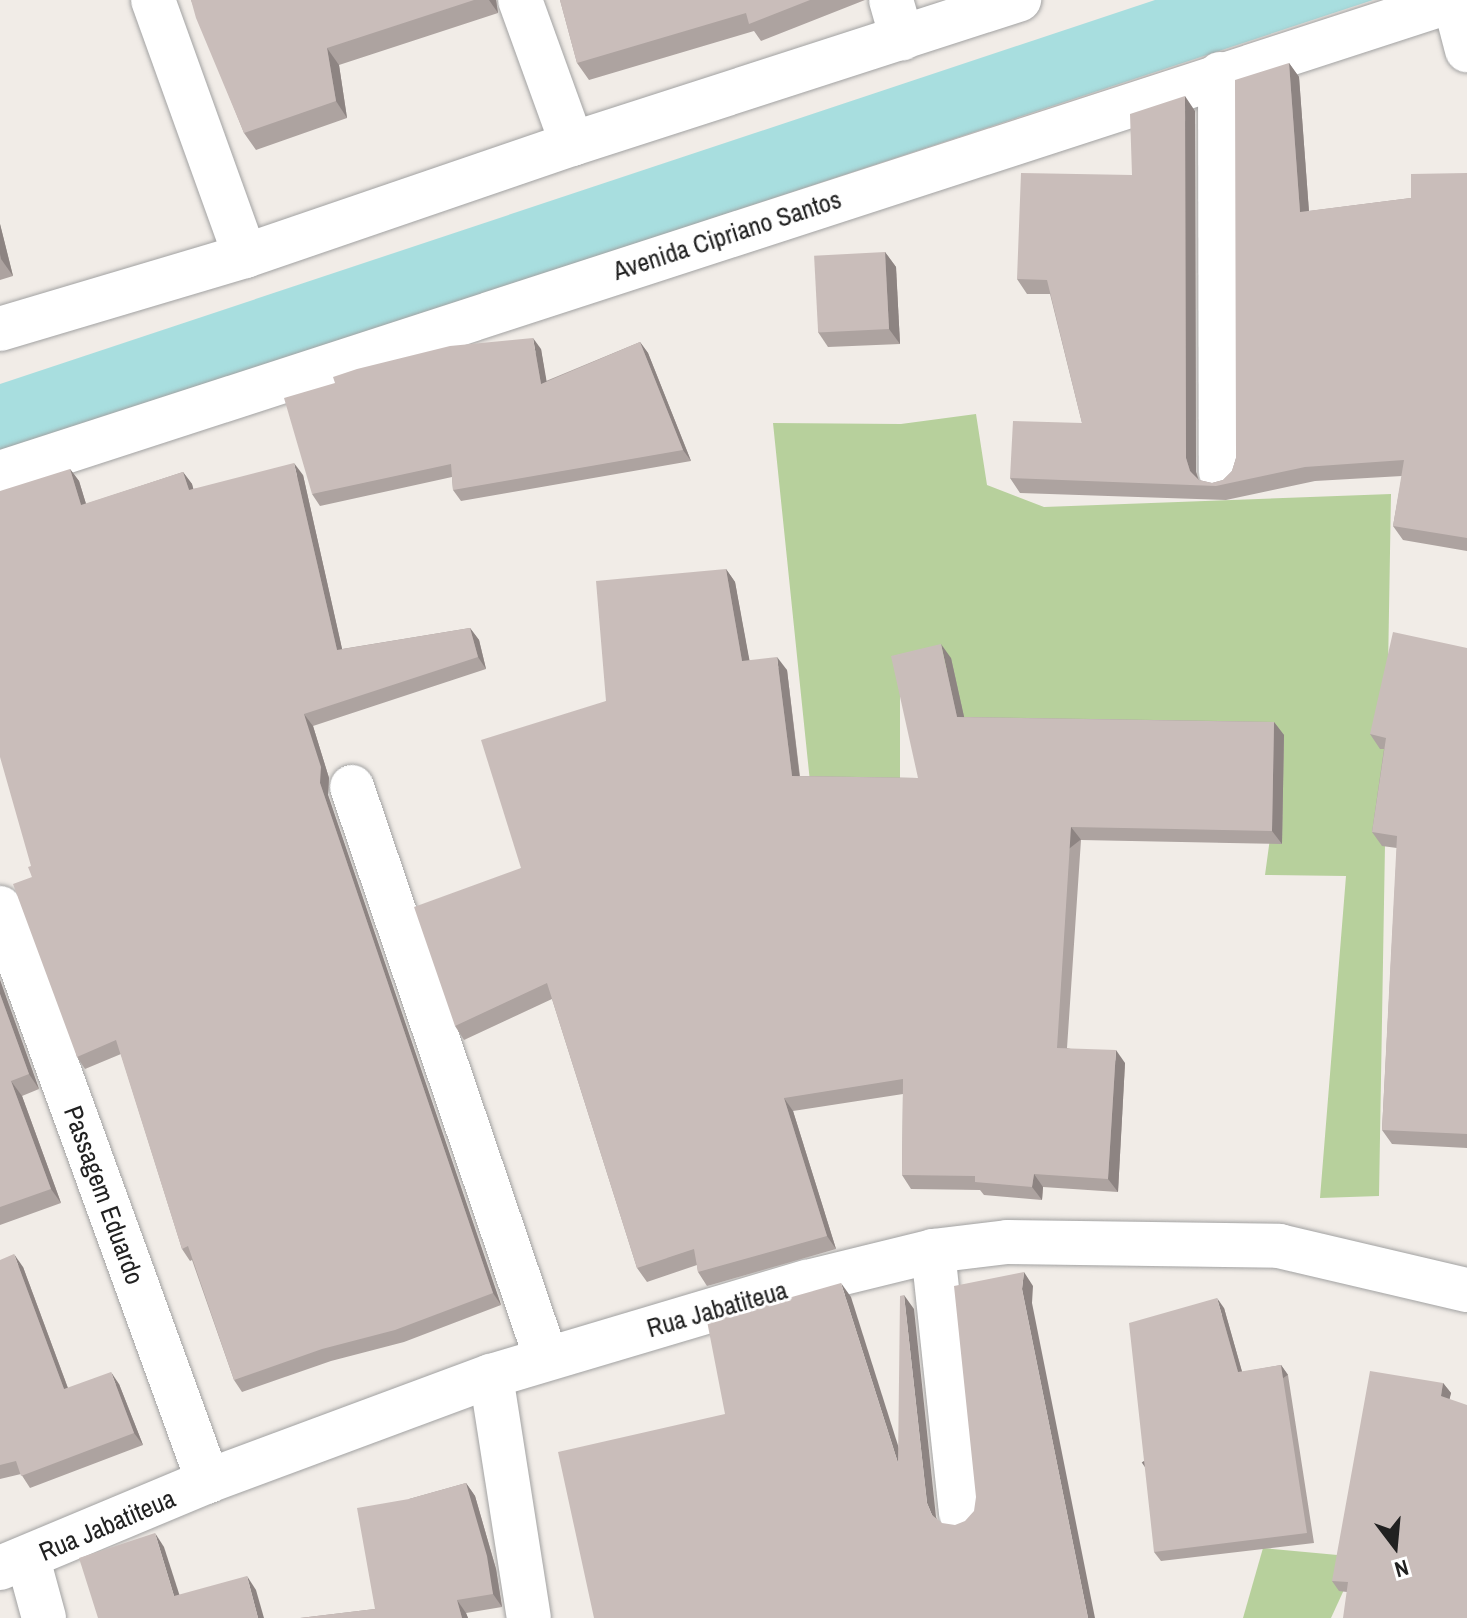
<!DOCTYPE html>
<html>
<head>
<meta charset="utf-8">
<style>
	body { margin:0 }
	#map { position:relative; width:1467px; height:1618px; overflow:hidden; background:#f1ece7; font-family:"Archivo Narrow",sans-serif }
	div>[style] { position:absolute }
	.forest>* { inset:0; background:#b7d09c }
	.water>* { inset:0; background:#a8dedf }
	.roads { filter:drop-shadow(0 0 2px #a2a2a2) drop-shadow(0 0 2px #a2a2a2) }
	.minor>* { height:44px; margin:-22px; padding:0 22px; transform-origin:22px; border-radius:22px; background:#fff }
	.wall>* { inset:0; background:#ada3a0 }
	.shaded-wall>* { inset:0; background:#8d8482; transform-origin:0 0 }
	.building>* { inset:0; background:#c9bdba; transform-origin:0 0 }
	span { translate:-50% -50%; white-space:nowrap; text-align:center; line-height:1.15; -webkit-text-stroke:6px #fff; paint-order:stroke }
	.street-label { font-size:26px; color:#212121 }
	.north { position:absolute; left:1355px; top:1506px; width:80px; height:80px; -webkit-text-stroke:6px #fff; paint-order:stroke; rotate:164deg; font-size:22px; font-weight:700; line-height:32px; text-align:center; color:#212121 }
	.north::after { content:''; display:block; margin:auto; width:28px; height:36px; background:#212121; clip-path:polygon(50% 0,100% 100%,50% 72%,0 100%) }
</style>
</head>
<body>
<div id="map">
	<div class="forest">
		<div style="clip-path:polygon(976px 414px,987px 485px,1044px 507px,1391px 494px,1379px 1196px,1320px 1198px,1346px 876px,1265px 875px,1284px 735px,995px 726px,947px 712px,900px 670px,900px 784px,810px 782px,773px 423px,901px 424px)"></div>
		<div style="clip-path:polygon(1263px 1548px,1359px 1557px,1331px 1618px,1243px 1618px)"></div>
	</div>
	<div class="water">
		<div style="clip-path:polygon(1155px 0,1373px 0,0 454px,0 384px)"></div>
	</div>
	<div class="roads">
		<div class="minor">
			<div style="left:153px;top:0;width:272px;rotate:70.2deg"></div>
			<div style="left:520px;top:0;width:153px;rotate:70.1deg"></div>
			<div style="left:891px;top:0;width:40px;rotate:74deg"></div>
			<div style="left:1454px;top:0;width:52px;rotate:75.4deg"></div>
			<div style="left:1220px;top:74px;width:398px;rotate:89.9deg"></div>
			<div style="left:0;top:329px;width:256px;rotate:-16.6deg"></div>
			<div style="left:245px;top:256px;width:346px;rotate:-18.9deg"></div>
			<div style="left:572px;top:144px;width:470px;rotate:-17.9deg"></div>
			<div style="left:0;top:473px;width:1530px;rotate:-18.01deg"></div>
			<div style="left:352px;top:787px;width:603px;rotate:71.23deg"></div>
			<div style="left:0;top:908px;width:610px;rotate:70.05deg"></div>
			<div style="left:933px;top:1251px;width:264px;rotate:83.9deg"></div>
			<div style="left:491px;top:1376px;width:245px;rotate:81.1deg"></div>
			<div style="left:28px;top:1559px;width:61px;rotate:74.8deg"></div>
			<div style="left:0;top:1568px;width:225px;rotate:-22.7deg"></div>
			<div style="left:208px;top:1481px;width:302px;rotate:-20.4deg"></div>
			<div style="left:491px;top:1376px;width:330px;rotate:-16.6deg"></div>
			<div style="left:807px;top:1282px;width:130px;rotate:-13.8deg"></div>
			<div style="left:933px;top:1251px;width:75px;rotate:-6.9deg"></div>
			<div style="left:1007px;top:1242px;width:272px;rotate:0.8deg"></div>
			<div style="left:1279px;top:1246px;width:193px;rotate:13.2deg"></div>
		</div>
	</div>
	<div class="wall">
		<div style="clip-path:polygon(191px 0,496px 0,498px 13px,339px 65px,347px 118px,256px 150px,244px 133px)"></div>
		<div style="clip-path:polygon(560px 0,865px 0,761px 41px,754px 31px,589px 80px,577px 63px)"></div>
		<div style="clip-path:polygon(1289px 63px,1299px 77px,1309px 211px,1411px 198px,1467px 173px,1467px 551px,1403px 540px,1393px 526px,1402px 476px,1315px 481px,1226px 500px,1020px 493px,1010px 478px,1082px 423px,1050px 294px,1027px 294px,1017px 279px,1132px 175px,1195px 111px,1196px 472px,1199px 480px,1212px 483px,1223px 480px,1232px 471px,1236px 458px)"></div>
		<div style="clip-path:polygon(0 224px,13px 276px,0 280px)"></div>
		<div style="clip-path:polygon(885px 252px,896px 267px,900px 344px,828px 347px,818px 332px)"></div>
		<div style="clip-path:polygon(640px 342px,648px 353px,691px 461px,461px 501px,453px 490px,452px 477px,320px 506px,312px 494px,541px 349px,546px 381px)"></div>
		<div style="clip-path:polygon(70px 469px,79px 481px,86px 504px,183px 472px,192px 484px,193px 489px,303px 475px,342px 649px,470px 628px,479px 640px,486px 669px,313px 726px,329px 778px,328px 795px,501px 1305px,404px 1342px,331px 1361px,242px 1392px,234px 1380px,192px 1260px,190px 1261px,182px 1249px,121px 1054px,85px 1069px,77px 1057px,32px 877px,31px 866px)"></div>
		<div style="clip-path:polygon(726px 569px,735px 582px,749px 660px,787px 670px,800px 776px,918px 778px,951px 658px,964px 717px,1274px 722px,1284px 735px,1282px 844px,1081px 840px,1067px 1048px,1125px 1063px,1118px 1192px,1043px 1187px,1042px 1200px,984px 1195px,980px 1190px,911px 1189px,902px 1175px,903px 1094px,793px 1111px,836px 1249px,707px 1286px,698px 1272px,697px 1265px,647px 1282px,637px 1268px,552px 999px,464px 1040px,455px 1026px,521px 868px,606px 701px)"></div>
		<div style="clip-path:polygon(1467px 648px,1467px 1148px,1392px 1144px,1382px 1130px,1397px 848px,1382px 846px,1372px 832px,1384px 749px,1380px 749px,1370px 734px)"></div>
		<div style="clip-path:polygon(0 980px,39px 1089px,22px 1096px,61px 1203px,0 1225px)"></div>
		<div style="clip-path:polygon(0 1260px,23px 1267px,68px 1388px,119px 1384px,143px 1445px,30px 1488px,21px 1474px,0 1479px)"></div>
		<div style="clip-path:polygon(1224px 1308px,1242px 1372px,1281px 1365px,1288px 1375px,1314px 1543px,1161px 1561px,1154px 1552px)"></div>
		<div style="clip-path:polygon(1443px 1383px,1451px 1393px,1449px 1399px,1347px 1592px,1339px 1591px,1332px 1581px)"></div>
		<div style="clip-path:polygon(466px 1483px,475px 1496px,496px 1569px,502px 1607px,466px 1613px,468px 1618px,300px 1618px,375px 1609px,409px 1499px)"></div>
	</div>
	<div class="shaded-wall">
		<div style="clip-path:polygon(489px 0,496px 0,498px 13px)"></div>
		<div style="clip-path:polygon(327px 48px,339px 65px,347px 118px,336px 101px)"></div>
		<div style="clip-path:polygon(1289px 63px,1299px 77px,1310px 226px,1300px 212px)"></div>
		<div style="clip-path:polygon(1185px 96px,1195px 111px,1196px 472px,1200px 485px,1190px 471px,1186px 458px)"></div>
		<div style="clip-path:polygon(0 224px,13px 276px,1px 259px,0 254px)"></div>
		<div style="clip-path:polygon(885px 252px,896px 267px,900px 344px,889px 329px)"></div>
		<div style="clip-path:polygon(533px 338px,541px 349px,549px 395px,541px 384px)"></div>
		<div style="clip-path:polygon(640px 342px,648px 353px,691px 461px,683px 450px)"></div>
		<div style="clip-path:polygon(294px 463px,303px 475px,345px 662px,337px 650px)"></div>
		<div style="clip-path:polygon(70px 469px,79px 481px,90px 517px,81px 505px)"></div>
		<div style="clip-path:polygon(183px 472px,192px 484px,197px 502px,189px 490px)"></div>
		<div style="clip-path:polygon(726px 569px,735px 582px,752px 674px,742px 661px)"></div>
		<div style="clip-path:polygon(470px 628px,479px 640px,486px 669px,478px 657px)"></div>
		<div style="clip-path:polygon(941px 644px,951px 658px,967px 730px,957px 717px)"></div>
		<div style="clip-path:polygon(777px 657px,787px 670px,801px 789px,792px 776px)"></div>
		<div style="clip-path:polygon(304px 714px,313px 726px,329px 778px,328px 795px,501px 1305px,493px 1293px,320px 783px)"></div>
		<div style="clip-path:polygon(1274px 722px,1284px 735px,1282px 844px,1272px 831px)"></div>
		<div style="left:1071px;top:827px;width:16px;height:221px;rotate:52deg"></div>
		<div style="clip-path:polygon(0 980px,39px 1089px,29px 1074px,0 994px)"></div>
		<div style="clip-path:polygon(1116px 1050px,1125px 1063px,1118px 1192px,1108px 1179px)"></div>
		<div style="clip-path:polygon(11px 1081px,22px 1096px,61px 1203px,51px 1189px)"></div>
		<div style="clip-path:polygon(784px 1098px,793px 1111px,836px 1249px,827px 1236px)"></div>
		<div style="clip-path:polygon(1034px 1174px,1043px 1187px,1042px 1200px,1032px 1187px)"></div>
		<div style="clip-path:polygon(14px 1254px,23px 1267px,73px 1402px,64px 1389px)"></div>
		<div style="clip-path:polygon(1024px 1272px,1033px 1286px,1032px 1303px,1095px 1618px,1088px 1618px,1022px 1289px)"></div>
		<div style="clip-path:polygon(841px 1283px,851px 1297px,908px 1477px,898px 1463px)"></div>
		<div style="clip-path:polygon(904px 1295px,914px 1309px,936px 1517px,941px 1529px,932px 1515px,927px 1503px)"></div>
		<div style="clip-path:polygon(1217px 1298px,1224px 1308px,1245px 1382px,1238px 1372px)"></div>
		<div style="left:1281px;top:1365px;width:12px;height:170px;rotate:55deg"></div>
		<div style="clip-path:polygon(111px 1372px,119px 1384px,143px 1445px,134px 1433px)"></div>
		<div style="clip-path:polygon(1443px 1383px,1451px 1393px,1448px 1406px,1441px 1396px)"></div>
		<div style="clip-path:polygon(466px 1483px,475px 1496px,496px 1569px,502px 1607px,493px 1594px)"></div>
		<div style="clip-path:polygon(155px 1533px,164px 1547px,184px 1609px,174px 1596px)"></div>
		<div style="clip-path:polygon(247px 1576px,256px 1590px,264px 1618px,258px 1618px)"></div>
		<div style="clip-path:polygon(457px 1600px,466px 1613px,468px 1618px,462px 1618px)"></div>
	</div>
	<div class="building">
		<div style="clip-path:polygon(191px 0,474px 0,327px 48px,336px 101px,244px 133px,196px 18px)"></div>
		<div style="clip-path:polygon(560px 0,810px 0,749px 24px,746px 13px,577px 63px)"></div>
		<div style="clip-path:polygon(1289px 63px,1300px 212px,1411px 198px,1411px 174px,1467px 173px,1467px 538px,1393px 526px,1404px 460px,1305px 467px,1216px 486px,1010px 478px,1013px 421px,1082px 423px,1047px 280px,1017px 279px,1021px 173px,1132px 175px,1130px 114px,1185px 96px,1186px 458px,1190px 471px,1199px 480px,1212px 483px,1223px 480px,1232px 471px,1236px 458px,1235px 80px)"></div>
		<div style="left:885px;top:252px;width:77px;height:71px;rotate:87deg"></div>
		<div style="clip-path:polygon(533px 338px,541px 384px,640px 342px,683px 450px,453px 490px,451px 464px,312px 494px,284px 398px,335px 383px,333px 377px,357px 369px,450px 346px)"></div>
		<div style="clip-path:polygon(294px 463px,337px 650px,470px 628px,478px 657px,304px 714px,321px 767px,320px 783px,493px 1293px,395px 1330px,322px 1349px,234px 1380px,188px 1246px,182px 1249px,116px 1040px,77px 1057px,13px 884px,32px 877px,28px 867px,31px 866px,0 757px,0 491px,70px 469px,81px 505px,183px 472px,189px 490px)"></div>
		<div style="clip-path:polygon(726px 569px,742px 661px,777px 657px,792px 776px,918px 778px,891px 656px,941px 644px,957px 717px,1274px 722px,1272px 831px,1071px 827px,1057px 1048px,1116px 1050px,1108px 1179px,1034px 1174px,1032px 1187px,975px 1182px,975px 1176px,902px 1175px,903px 1079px,784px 1098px,827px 1236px,698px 1272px,694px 1249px,637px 1268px,547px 983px,455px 1026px,414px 907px,521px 868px,481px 740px,606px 701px,596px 581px)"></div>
		<div style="clip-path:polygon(1393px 632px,1467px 648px,1467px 1134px,1382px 1130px,1397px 836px,1372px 832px,1386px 738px,1370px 734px)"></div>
		<div style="clip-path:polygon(0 994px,29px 1074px,11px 1081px,51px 1189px,0 1207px)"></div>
		<div style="clip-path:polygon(14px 1254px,64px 1389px,111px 1372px,134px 1433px,21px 1476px,16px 1461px,0 1465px,0 1260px)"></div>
		<div style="clip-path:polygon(1024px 1272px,1022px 1289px,1088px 1618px,594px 1618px,558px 1452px,725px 1414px,707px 1321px,841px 1283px,898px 1463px,900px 1296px,904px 1295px,927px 1503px,932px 1515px,942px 1523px,955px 1525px,965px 1521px,974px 1511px,976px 1497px,954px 1286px)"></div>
		<div style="clip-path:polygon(1217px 1298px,1238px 1372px,1281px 1365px,1307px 1533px,1154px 1552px,1129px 1323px)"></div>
		<div style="clip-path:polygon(1370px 1371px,1443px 1383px,1441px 1396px,1467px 1405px,1467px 1618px,1343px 1618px,1348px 1582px,1332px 1581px)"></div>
		<div style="clip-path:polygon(466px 1483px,487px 1556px,493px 1594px,457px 1600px,462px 1618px,300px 1618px,375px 1609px,357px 1508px,409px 1499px)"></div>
		<div style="clip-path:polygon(155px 1533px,174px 1596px,247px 1576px,258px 1618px,98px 1618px,79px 1558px)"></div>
	</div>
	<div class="street-label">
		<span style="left:727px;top:235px;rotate:-18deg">Avenida Cipriano Santos</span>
		<span style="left:104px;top:1195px;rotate:70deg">Passagem Eduardo</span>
		<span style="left:717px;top:1309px;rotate:-16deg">Rua Jabatiteua</span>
		<span style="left:107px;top:1525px;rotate:-23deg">Rua Jabatiteua</span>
	</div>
	<div class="north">N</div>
</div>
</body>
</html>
